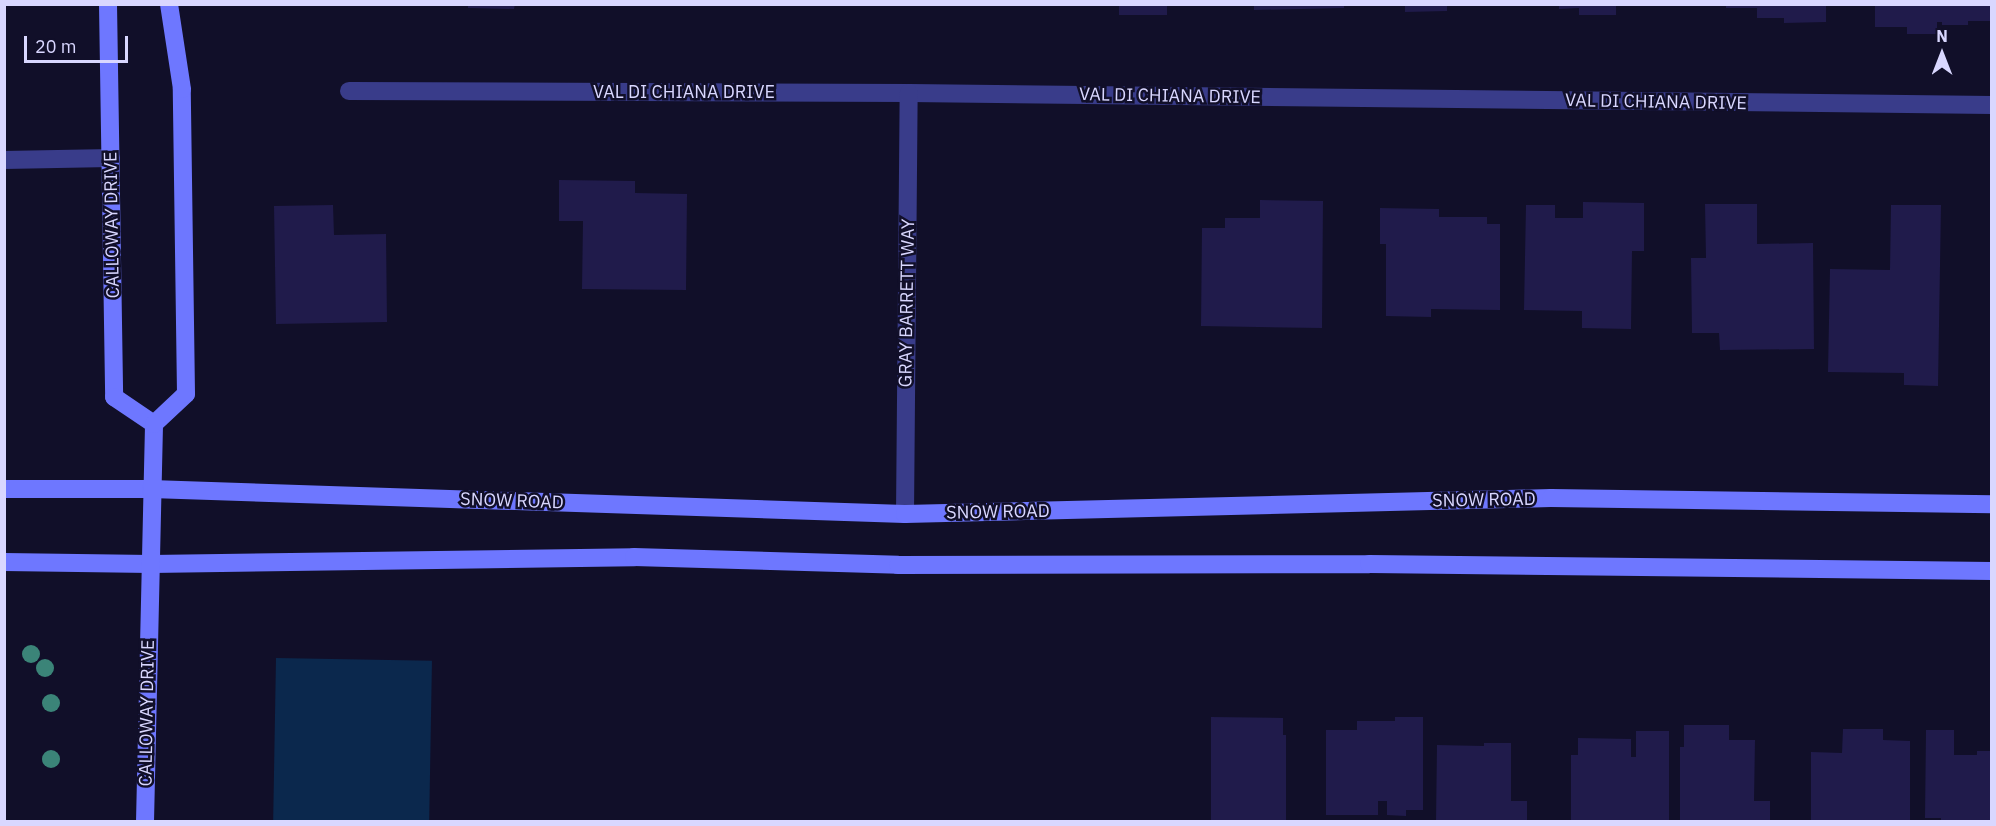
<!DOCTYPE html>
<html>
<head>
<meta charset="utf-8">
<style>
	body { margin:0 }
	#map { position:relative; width:1996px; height:826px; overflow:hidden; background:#110f29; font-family:"IBM Plex Sans",sans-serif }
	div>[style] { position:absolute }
	.water>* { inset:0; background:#0b284d; transform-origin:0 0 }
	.building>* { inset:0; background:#201b4b; transform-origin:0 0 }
	.lane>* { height:18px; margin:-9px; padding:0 9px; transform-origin:9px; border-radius:9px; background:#393c8a }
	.street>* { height:18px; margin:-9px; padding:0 9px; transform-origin:9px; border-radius:9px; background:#393c8a }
	.secondary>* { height:18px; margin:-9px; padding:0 9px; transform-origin:9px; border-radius:9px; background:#6e77ff }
	.trees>* { width:18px; height:18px; margin:-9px; border-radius:50%; background:#3b8478 }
	span { translate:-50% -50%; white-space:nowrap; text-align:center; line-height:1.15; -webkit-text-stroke:5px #110f29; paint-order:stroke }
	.street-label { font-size:18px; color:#d9d7ff }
	.frame { position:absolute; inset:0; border:6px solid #d9d7ff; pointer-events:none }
	.north { position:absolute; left:1912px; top:24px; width:60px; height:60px; -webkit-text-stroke:4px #110f29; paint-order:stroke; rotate:0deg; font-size:16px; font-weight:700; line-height:24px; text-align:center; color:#d9d7ff }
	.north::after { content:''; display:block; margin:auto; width:21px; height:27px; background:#d9d7ff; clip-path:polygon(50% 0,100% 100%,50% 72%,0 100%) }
	.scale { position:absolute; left:24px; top:36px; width:104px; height:27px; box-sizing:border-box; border:3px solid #d9d7ff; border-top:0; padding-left:8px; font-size:18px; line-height:21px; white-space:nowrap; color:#d9d7ff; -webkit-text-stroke:4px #110f29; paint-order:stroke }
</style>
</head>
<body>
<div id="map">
	<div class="water">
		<div style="left:276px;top:658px;width:156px;height:163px;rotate:1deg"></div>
	</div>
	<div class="building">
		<div style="clip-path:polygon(468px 4px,515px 4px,514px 9px,468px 8px)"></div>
		<div style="left:1119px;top:4px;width:48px;height:11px"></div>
		<div style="clip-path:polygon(1254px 4px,1344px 4px,1344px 8px,1254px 10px)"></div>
		<div style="clip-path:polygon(1559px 4px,1616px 4px,1616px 15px,1579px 15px,1579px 8px,1559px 9px)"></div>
		<div style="clip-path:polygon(1726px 4px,1826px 4px,1826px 22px,1784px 23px,1784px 18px,1757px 18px,1757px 8px,1726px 8px)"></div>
		<div style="clip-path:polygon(1875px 4px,1992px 4px,1992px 21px,1968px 21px,1968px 25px,1942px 25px,1942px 22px,1937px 22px,1937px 34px,1907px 34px,1907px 27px,1875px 27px)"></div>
		<div style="clip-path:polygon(1405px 5px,1447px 5px,1447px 11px,1405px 12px)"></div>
		<div style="clip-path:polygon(559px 180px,635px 181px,635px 193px,687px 194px,686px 290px,582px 289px,583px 221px,559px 221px)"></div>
		<div style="clip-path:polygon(1260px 200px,1323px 201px,1322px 328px,1201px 326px,1202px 228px,1225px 228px,1225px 218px,1260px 218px)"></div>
		<div style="clip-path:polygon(1583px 202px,1644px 203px,1644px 251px,1632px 251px,1631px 329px,1582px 328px,1582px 311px,1524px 310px,1526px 205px,1555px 205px,1555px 218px,1583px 218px)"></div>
		<div style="clip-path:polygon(1705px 204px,1757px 204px,1757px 244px,1813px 243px,1814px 349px,1720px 350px,1719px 333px,1692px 333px,1691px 258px,1706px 258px)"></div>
		<div style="clip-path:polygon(333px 205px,334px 235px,386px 234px,387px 322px,276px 324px,274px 206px)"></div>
		<div style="clip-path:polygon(1891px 205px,1941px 205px,1938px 386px,1904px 385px,1904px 373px,1828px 372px,1830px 269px,1890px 270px)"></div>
		<div style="clip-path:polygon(1380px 208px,1439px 209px,1439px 217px,1487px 217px,1487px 224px,1500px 224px,1500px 310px,1431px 309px,1431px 317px,1386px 316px,1386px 244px,1380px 244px)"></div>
		<div style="clip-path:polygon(1211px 717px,1283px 718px,1283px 735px,1286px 735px,1286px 820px,1211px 822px)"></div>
		<div style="clip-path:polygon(1395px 717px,1423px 717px,1423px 810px,1406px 810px,1406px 816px,1387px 815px,1387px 801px,1378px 801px,1378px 815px,1326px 815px,1326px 730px,1357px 730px,1357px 721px,1395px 721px)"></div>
		<div style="clip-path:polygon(1684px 725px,1729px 725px,1729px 740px,1755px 740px,1754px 801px,1770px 801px,1770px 822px,1680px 822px,1680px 747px,1684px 747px)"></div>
		<div style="clip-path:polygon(1843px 729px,1883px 729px,1883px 740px,1910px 741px,1910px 822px,1811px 822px,1811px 752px,1842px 753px)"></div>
		<div style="clip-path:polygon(1926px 730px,1954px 730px,1954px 755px,1977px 755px,1977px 751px,1992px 751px,1992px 822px,1941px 822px,1941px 818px,1925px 818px)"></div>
		<div style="clip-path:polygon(1636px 731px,1669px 731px,1669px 822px,1571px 822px,1571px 755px,1578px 755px,1578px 738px,1631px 739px,1631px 757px,1636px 757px)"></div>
		<div style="clip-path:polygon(1484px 743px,1511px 743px,1511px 801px,1527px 801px,1527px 822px,1436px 822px,1437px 745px,1484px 746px)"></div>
	</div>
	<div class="lane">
		<div style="left:4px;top:160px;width:107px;rotate:-1.1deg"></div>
	</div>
	<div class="street">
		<div style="left:349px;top:91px;width:560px;rotate:0.2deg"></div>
		<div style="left:909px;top:93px;width:1083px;rotate:0.63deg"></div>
		<div style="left:905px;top:514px;width:421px;rotate:-89.5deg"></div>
	</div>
	<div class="secondary">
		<div style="left:108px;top:4px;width:393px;rotate:89.1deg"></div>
		<div style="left:114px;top:397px;width:48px;rotate:34deg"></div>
		<div style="left:4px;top:489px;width:147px"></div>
		<div style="left:151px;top:489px;width:754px;rotate:1.9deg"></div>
		<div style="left:905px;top:514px;width:646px;rotate:-1.42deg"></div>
		<div style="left:1551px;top:498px;width:441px;rotate:0.8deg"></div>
		<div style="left:4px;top:562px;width:147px;rotate:0.8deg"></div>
		<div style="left:151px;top:564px;width:483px;rotate:-0.8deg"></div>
		<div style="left:634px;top:557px;width:264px;rotate:1.7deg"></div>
		<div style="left:898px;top:565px;width:471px;rotate:-0.1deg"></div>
		<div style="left:1369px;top:564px;width:623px;rotate:0.64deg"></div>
		<div style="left:145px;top:822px;width:398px;rotate:-88.7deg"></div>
		<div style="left:154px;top:424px;width:44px;rotate:-43.2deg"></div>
		<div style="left:186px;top:394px;width:305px;rotate:-90.8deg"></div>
		<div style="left:182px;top:89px;width:86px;rotate:-98.7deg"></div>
	</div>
	<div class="trees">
		<div style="left:31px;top:654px"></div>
		<div style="left:45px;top:668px"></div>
		<div style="left:51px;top:703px"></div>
		<div style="left:51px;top:759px"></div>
	</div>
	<div class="street-label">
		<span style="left:684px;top:92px">VAL DI CHIANA DRIVE</span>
		<span style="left:1170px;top:96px;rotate:1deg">VAL DI CHIANA DRIVE</span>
		<span style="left:1656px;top:102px;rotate:1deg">VAL DI CHIANA DRIVE</span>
		<span style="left:112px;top:225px;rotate:-91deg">CALLOWAY DRIVE</span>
		<span style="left:907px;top:303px;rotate:-89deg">GRAY BARRETT WAY</span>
		<span style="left:1484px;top:500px;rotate:-1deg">SNOW ROAD</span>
		<span style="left:512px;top:501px;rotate:2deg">SNOW ROAD</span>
		<span style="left:998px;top:512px;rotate:-1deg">SNOW ROAD</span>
		<span style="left:147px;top:713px;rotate:-89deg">CALLOWAY DRIVE</span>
	</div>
	<div class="frame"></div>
	<div class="north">N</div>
	<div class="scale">20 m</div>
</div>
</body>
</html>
